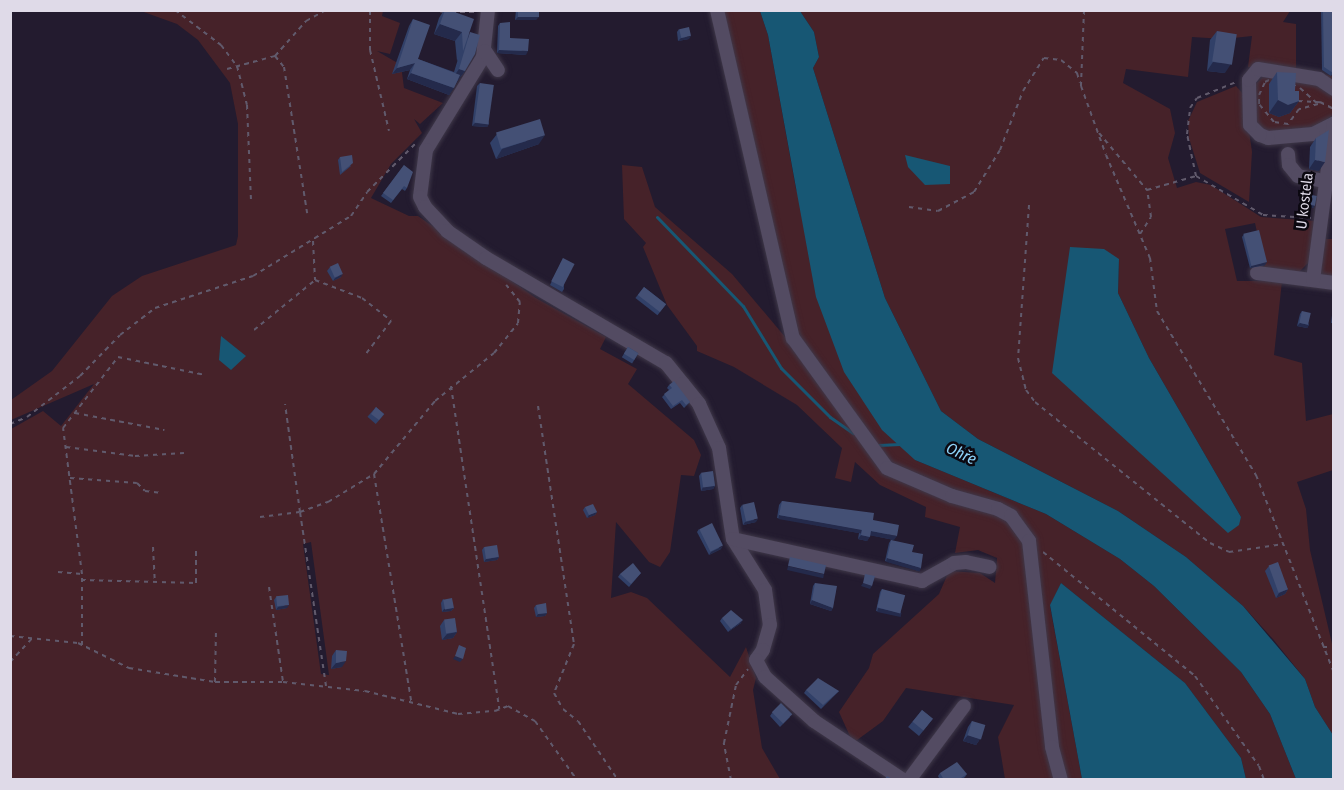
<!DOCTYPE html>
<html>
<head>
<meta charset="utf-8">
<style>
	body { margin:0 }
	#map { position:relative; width:1344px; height:790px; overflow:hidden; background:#231b2f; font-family:"Fira Sans Condensed",sans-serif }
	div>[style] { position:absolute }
	.green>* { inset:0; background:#462229 }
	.water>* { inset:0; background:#175774 }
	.stream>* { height:3px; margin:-1.5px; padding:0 1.5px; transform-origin:1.5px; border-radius:1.5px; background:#175774 }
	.path>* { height:2px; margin-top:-1px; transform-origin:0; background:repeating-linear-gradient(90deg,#615a6c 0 4.5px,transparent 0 9px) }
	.roads { filter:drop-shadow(0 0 2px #3f3849) drop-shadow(0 0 2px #3f3849) }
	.minor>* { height:14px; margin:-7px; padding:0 7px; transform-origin:7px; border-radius:7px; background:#534b62 }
	.wall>* { inset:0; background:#314068; transform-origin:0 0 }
	.shaded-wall>* { inset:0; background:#242a4b; transform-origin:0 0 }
	.building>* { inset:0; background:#445075; transform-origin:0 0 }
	span { translate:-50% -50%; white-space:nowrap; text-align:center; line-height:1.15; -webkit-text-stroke:5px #0b0810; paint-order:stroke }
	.street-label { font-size:15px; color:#dfdae8 }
	.water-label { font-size:16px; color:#8dd2f7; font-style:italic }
	.frame { position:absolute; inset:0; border:12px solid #dfdae8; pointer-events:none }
</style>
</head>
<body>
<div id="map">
	<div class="green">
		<div style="clip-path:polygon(evenodd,141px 11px,383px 11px,382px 16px,400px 23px,390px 54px,377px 51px,401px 65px,404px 88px,443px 103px,420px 124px,414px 119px,422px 133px,391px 164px,371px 198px,409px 216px,418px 216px,536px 298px,606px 337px,600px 349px,637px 369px,628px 384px,694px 440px,701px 455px,694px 476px,681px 475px,670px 552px,660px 567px,649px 562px,616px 522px,611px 598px,631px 592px,647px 598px,730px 677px,746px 647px,756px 678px,753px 690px,762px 748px,780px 779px,11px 779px,11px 429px,43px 411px,61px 426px,94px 384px,11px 420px,11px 400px,52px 371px,112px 296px,142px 276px,236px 245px,238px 236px,238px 124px,230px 83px,198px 40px,177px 24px,141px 11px,311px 542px,329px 675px,328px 675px,321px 674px,303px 544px,311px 542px)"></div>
		<div style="clip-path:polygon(723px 11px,760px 11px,768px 35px,796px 189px,915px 460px,1046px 514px,1120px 559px,1154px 586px,1241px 672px,1270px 714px,1296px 779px,1246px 779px,1241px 758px,1185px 683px,1061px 583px,1050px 606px,1082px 779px,1005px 779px,998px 737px,1014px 705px,906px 688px,883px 721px,853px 743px,839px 712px,869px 668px,873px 654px,939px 594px,949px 571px,980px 573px,995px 583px,997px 558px,978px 550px,955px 553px,960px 527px,925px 517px,926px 507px,880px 485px,855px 462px,851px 482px,835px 478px,842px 448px,797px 405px,734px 367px,697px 351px,697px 346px,667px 305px,643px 247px,646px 243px,624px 219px,622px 165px,642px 167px,655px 207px,732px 274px,791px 344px,883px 470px,1018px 517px,893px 467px,796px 334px)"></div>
		<div style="clip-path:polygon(evenodd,800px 11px,1290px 11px,1283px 22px,1296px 24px,1296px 68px,1333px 76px,1333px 85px,1248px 67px,1252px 36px,1224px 39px,1192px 37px,1188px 77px,1126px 69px,1123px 83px,1170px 109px,1175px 133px,1168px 158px,1177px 188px,1196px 182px,1211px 185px,1261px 217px,1316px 221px,1311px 260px,1297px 274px,1265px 268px,1255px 223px,1225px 229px,1237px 281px,1282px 281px,1274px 355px,1302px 363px,1306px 421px,1333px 414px,1333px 470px,1297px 482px,1306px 509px,1310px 550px,1333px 648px,1333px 735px,1315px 707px,1305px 679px,1273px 639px,1243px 606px,1186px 557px,1118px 511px,978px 439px,941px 411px,885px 298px,813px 68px,819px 57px,814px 32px,800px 11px,1119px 259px,1118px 293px,1149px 358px,1241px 517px,1228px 532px,1052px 372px,1119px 259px)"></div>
		<div style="clip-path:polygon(1263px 77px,1304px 79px,1324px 87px,1333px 94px,1333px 115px,1313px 128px,1270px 135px,1255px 126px,1252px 88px)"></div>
		<div style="clip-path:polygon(1236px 86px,1244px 95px,1252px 152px,1249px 202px,1200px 173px,1189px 138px,1188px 121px,1197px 102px)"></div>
		<div style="clip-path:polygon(1324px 239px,1333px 239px,1333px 280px,1319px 276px)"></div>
	</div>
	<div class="water">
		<div style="clip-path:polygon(760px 11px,800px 11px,814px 32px,819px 57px,813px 68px,885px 298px,941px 411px,978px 439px,1118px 511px,1186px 557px,1243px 606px,1305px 679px,1315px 707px,1333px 735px,1333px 779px,1296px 779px,1270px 714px,1241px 672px,1154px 586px,1120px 559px,1046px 514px,915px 460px,882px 430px,844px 372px,816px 297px,768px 35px)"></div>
		<div style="clip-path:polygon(905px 155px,950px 166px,950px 184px,925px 185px,908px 167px)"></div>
		<div style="clip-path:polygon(1070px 247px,1104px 249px,1119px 259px,1118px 293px,1149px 358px,1241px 517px,1239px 525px,1228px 533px,1052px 373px)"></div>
		<div style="clip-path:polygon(221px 336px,246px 356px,231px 370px,219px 360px)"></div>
		<div style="clip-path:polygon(1061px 583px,1185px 683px,1241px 758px,1246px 779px,1082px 779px,1050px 605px)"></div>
	</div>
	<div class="stream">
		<div style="left:657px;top:217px;width:124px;rotate:46deg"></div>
		<div style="left:743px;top:306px;width:73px;rotate:58.5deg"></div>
		<div style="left:781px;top:368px;width:69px;rotate:45deg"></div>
		<div style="left:830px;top:417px;width:28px;rotate:35deg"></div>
		<div style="left:879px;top:445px;width:21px;rotate:-3deg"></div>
	</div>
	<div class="path">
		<div style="left:175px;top:10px;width:58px;rotate:37.3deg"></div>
		<div style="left:221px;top:45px;width:26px;rotate:53deg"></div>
		<div style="left:237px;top:66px;width:40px;rotate:75.6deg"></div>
		<div style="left:247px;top:105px;width:97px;rotate:87.6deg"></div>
		<div style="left:370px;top:10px;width:40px;rotate:90deg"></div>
		<div style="left:370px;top:50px;width:83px;rotate:76.8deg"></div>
		<div style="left:431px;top:10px;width:15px;rotate:8deg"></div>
		<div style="left:1084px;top:10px;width:76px;rotate:92.3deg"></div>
		<div style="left:1081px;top:86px;width:73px;rotate:70.1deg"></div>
		<div style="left:1106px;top:155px;width:112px;rotate:66.9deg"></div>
		<div style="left:1150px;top:258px;width:53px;rotate:82.5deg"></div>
		<div style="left:1157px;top:311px;width:192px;rotate:58.9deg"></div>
		<div style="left:1256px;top:475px;width:213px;rotate:68.5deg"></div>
		<div style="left:451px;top:12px;width:25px"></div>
		<div style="left:275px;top:56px;width:47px;rotate:-48.5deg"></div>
		<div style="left:306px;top:21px;width:23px;rotate:-29deg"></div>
		<div style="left:227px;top:69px;width:50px;rotate:-15.2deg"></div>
		<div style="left:275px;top:56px;width:14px;rotate:51deg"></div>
		<div style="left:284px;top:67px;width:148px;rotate:81deg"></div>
		<div style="left:1275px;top:77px;width:27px;rotate:24deg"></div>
		<div style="left:1300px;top:88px;width:24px;rotate:42deg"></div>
		<div style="left:1318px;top:104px;width:20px;rotate:165deg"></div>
		<div style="left:1299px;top:109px;width:19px;rotate:126deg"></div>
		<div style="left:1288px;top:124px;width:14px;rotate:-172deg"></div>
		<div style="left:1274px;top:122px;width:23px;rotate:-130deg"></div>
		<div style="left:1259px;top:104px;width:9px;rotate:-90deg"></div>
		<div style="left:1259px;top:95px;width:14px;rotate:-65deg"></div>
		<div style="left:1265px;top:82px;width:11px;rotate:-27deg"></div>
		<div style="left:1298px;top:101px;width:22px;rotate:3deg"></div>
		<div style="left:1320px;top:102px;width:16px;rotate:27deg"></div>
		<div style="left:1099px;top:133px;width:75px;rotate:49.9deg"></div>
		<div style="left:1196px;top:176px;width:78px;rotate:30.2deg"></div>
		<div style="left:1263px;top:215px;width:48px;rotate:3.6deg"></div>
		<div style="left:1029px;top:205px;width:153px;rotate:94.1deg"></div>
		<div style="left:1018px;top:358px;width:33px;rotate:76deg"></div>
		<div style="left:1026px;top:390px;width:15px;rotate:53deg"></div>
		<div style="left:1035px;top:402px;width:225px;rotate:38.9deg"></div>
		<div style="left:1210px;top:543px;width:21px;rotate:25deg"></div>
		<div style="left:1229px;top:552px;width:55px;rotate:-8.4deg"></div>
		<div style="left:909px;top:207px;width:29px;rotate:8deg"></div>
		<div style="left:938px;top:211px;width:41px;rotate:-27.8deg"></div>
		<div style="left:974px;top:192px;width:49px;rotate:-58.2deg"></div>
		<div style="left:1000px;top:150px;width:63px;rotate:-68.7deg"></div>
		<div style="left:1023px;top:91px;width:39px;rotate:-58deg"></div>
		<div style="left:1044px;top:58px;width:17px;rotate:7deg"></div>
		<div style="left:1061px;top:60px;width:21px;rotate:39deg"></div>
		<div style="left:1077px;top:73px;width:10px;rotate:73deg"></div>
		<div style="left:1140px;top:234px;width:20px;rotate:-57deg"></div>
		<div style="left:1151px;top:217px;width:27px;rotate:-98deg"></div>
		<div style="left:1147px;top:190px;width:51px;rotate:-15.9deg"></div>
		<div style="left:1196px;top:176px;width:43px;rotate:-102.1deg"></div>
		<div style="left:1187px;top:134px;width:26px;rotate:-83deg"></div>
		<div style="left:1190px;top:108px;width:12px;rotate:-55deg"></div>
		<div style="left:1197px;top:98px;width:42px;rotate:-22.3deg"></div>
		<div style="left:313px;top:241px;width:39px;rotate:87deg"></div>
		<div style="left:315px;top:280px;width:50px;rotate:21deg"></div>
		<div style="left:362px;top:298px;width:37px;rotate:38deg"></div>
		<div style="left:391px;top:321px;width:43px;rotate:127.4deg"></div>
		<div style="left:254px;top:330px;width:79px;rotate:-39.3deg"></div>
		<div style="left:451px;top:386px;width:327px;rotate:81.5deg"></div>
		<div style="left:538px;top:406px;width:241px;rotate:81.4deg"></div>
		<div style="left:574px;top:644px;width:53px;rotate:112.2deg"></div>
		<div style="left:554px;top:693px;width:18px;rotate:61deg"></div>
		<div style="left:563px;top:709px;width:19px;rotate:39deg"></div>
		<div style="left:578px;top:721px;width:71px;rotate:55.9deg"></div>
		<div style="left:75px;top:413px;width:91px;rotate:10.8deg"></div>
		<div style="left:10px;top:424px;width:18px;rotate:-22deg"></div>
		<div style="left:27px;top:417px;width:67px;rotate:-37.7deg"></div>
		<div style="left:80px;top:376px;width:57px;rotate:-45.7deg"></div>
		<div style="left:120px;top:335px;width:44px;rotate:-37.6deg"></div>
		<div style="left:155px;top:308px;width:103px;rotate:-18.1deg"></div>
		<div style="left:253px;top:276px;width:115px;rotate:-31.5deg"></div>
		<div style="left:351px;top:216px;width:29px;rotate:-56deg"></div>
		<div style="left:367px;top:192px;width:69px;rotate:-45deg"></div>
		<div style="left:66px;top:447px;width:70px;rotate:7.4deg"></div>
		<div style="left:135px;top:456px;width:49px;rotate:-3.5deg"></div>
		<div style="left:374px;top:474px;width:230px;rotate:80.7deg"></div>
		<div style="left:70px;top:478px;width:67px;rotate:4.3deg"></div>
		<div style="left:137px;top:483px;width:11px;rotate:45deg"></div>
		<div style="left:145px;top:491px;width:17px;rotate:7deg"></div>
		<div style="left:260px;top:517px;width:40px;rotate:-7.1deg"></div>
		<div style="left:300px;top:512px;width:109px;rotate:-97.9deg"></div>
		<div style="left:153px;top:547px;width:34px;rotate:87deg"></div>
		<div style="left:1043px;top:552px;width:196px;rotate:39.2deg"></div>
		<div style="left:1195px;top:676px;width:110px;rotate:54.6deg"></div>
		<div style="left:1259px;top:766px;width:15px;rotate:70deg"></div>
		<div style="left:58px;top:572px;width:24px;rotate:5deg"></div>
		<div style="left:81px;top:580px;width:115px;rotate:1.5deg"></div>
		<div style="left:196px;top:583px;width:33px;rotate:-90deg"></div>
		<div style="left:269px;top:587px;width:96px;rotate:81.6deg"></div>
		<div style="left:10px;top:636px;width:68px;rotate:5.9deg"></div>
		<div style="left:78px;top:643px;width:57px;rotate:26.1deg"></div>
		<div style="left:129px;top:668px;width:87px;rotate:9.2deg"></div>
		<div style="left:215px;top:682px;width:68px"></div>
		<div style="left:283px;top:682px;width:82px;rotate:6.3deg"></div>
		<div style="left:365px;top:691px;width:96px;rotate:13.9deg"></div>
		<div style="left:458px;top:714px;width:37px;rotate:-5deg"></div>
		<div style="left:495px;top:711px;width:14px;rotate:-21deg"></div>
		<div style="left:508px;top:706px;width:31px;rotate:29deg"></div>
		<div style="left:535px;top:721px;width:72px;rotate:54.6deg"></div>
		<div style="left:82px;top:645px;width:71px;rotate:-90deg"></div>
		<div style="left:82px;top:574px;width:147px;rotate:-97.4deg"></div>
		<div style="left:63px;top:428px;width:90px;rotate:-52.2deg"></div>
		<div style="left:118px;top:357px;width:89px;rotate:11.7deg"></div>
		<div style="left:1323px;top:647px;width:11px"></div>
		<div style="left:10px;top:662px;width:33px;rotate:-47deg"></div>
		<div style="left:215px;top:682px;width:53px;rotate:-88.9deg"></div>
		<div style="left:326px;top:686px;width:176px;rotate:-98.5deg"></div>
		<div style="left:300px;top:512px;width:30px;rotate:-20deg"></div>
		<div style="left:328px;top:502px;width:54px;rotate:-31.3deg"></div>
		<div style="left:374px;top:474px;width:95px;rotate:-50.1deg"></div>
		<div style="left:435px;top:401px;width:76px;rotate:-39.1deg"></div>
		<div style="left:494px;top:353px;width:38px;rotate:-51deg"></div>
		<div style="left:518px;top:323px;width:21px;rotate:-85deg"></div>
		<div style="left:520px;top:302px;width:22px;rotate:-129deg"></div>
		<div style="left:731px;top:780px;width:38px;rotate:-101deg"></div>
		<div style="left:724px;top:743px;width:59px;rotate:-78.3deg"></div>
		<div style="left:736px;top:685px;width:20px;rotate:-53deg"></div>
	</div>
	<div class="roads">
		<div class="minor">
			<div style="left:488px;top:10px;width:47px;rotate:96.1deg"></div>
			<div style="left:483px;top:57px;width:109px;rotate:121.5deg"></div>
			<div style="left:426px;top:150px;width:47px;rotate:97.3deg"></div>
			<div style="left:420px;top:197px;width:11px;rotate:63deg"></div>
			<div style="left:425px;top:207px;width:33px;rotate:47deg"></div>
			<div style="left:447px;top:231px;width:47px;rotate:34.7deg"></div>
			<div style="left:486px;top:258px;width:208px;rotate:30.3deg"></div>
			<div style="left:666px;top:363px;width:27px;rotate:51deg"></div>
			<div style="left:683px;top:384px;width:26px;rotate:51deg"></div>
			<div style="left:699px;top:404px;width:48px;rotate:65.6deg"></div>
			<div style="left:719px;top:448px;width:92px;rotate:81.3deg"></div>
			<div style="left:733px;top:539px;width:60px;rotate:57.9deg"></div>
			<div style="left:765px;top:590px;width:35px;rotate:82deg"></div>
			<div style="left:770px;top:625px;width:26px;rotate:106deg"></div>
			<div style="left:763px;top:650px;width:12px;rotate:125deg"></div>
			<div style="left:756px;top:660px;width:19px;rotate:62deg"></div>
			<div style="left:765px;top:677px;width:66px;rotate:41.9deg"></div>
			<div style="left:814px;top:721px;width:107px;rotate:33.5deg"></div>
			<div style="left:717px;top:10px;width:337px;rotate:77deg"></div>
			<div style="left:793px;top:338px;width:160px;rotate:54.1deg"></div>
			<div style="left:887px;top:468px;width:71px;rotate:23.3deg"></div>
			<div style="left:952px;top:496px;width:48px;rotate:15.8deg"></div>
			<div style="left:998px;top:509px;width:15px;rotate:28deg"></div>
			<div style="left:1011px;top:516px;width:31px;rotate:54deg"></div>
			<div style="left:1029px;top:541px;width:207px;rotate:83.6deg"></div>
			<div style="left:1052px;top:747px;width:34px;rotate:75deg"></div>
			<div style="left:485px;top:51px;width:23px;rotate:56deg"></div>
			<div style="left:1331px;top:125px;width:20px;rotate:153deg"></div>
			<div style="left:1313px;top:134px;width:45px;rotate:174.9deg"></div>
			<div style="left:1268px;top:138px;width:9px;rotate:-159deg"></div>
			<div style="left:1260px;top:135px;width:14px;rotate:-135deg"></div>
			<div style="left:1250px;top:125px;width:45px;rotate:-91.3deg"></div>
			<div style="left:1249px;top:80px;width:14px;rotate:-51deg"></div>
			<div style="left:1258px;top:69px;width:62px;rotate:9.3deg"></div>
			<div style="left:1319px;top:79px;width:18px;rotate:34deg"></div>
			<div style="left:1288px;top:154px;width:11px;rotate:85deg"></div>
			<div style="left:1289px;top:165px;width:14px;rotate:51deg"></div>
			<div style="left:1298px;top:176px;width:26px;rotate:11deg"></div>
			<div style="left:1257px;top:273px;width:78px;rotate:7.4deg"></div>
			<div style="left:1313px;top:280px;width:158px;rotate:-82.4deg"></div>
			<div style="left:733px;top:539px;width:194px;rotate:12.5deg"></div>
			<div style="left:922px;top:581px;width:37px;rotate:-29deg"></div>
			<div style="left:954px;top:563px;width:12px;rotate:-5deg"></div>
			<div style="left:966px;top:562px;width:24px;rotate:12deg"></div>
			<div style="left:909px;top:780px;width:92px;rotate:-53.4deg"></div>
		</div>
	</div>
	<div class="wall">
		<div style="clip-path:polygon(444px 10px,449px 10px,469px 33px,465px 71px,458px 80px,449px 95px,407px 79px,410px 70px,392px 74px,409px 26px,413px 19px,418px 59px,454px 72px,458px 59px,457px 61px,455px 41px,434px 34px,439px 18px)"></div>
		<div style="clip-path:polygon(516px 10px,539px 10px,536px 20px,515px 20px)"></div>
		<div style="clip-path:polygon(1321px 10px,1334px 10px,1333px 73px,1331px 76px,1322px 70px)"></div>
		<div style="clip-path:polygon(500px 23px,510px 38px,526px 55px,497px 53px,498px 26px)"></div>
		<div style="clip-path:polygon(679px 29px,689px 39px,678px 41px,677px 32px)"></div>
		<div style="clip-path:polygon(1217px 31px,1225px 73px,1207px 71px,1210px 40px)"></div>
		<div style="clip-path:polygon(1277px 72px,1295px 91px,1299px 101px,1290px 113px,1279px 117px,1269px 113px,1269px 84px)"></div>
		<div style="clip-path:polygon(480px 83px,489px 124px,487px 127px,472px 126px,477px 86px)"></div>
		<div style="clip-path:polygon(497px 134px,539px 144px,496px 159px,490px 143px)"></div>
		<div style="clip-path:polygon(1316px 138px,1319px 171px,1309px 169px,1310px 147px)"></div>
		<div style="clip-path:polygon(340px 157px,351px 166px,340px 175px,338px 160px)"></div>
		<div style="clip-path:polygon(404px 165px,407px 188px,405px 191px,402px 189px,391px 203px,381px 196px)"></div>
		<div style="clip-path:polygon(1307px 194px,1315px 205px,1313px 208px,1303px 207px,1304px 197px)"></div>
		<div style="clip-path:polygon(1244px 234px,1265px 265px,1250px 268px,1242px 237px)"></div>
		<div style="clip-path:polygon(563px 258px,564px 289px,562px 292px,550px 285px)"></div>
		<div style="clip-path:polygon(330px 267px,341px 277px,333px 281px,327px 271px)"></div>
		<div style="left:644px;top:287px;width:28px;height:14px;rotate:38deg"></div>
		<div style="clip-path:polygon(1333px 308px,1334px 308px,1334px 323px,1331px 323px)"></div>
		<div style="clip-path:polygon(1302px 311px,1309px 325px,1307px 328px,1297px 326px,1300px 314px)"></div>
		<div style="left:628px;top:347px;width:12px;height:12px;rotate:31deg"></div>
		<div style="clip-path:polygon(669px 385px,690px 402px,684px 408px,680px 403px,671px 409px,662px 397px,669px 390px,667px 388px)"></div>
		<div style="left:376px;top:407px;width:11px;height:13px;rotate:41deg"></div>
		<div style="clip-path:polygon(701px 473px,715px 486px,713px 489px,701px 491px,699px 476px)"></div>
		<div style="clip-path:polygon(782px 501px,873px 520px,894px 540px,870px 535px,867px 541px,858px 539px,859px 533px,777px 518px,779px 505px)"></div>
		<div style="clip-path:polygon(742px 505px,756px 522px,743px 525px,740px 508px)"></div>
		<div style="clip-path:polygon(585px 507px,597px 512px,595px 515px,587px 518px,583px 510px)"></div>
		<div style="clip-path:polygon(699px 529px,721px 549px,709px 555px,697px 532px)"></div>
		<div style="clip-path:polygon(891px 540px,912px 552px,921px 568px,919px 571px,885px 561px,889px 543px)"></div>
		<div style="clip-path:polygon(484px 547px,499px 557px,497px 560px,484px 562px,482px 550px)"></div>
		<div style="clip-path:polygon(1269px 566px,1288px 589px,1285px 594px,1276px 598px,1265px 571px)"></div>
		<div style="clip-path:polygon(641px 573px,629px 587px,618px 577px,620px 574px)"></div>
		<div style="clip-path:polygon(815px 583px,833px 608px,831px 611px,810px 604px,813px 586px)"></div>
		<div style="clip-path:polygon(882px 589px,901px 613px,899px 616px,876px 611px,880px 592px)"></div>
		<div style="clip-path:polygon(276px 597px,287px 608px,276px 610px,274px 600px)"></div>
		<div style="clip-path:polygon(443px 599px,454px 608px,451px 611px,442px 612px,441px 603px)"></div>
		<div style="clip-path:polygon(536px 605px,547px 613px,545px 616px,536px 617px,534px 608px)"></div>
		<div style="clip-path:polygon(722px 618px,741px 623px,728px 632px,720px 621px)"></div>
		<div style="clip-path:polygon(444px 620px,457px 632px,453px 638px,442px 640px,440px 626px)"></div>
		<div style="clip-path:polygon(336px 650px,342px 667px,331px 669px,332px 656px)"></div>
		<div style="clip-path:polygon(806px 690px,839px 691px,821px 709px,804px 693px)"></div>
		<div style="left:922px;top:710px;width:14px;height:22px;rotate:39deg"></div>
		<div style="clip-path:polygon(772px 713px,790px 717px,780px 727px,770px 716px)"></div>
		<div style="clip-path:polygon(972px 721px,980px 739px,976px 745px,963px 741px,968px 727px)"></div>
		<div style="clip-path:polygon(940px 773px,967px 774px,965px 777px,961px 780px,940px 780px,938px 776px)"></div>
	</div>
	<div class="shaded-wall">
		<div style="clip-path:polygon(518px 17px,539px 17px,536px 20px,515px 20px)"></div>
		<div style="clip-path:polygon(440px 24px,462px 32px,455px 41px,434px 34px)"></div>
		<div style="clip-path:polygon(691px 36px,689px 39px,678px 41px,681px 38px)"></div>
		<div style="clip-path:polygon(499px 50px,528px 51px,526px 55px,497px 53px)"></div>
		<div style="clip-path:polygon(1213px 62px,1231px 64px,1225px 73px,1207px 71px)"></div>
		<div style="clip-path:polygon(415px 63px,410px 70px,392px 74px,397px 68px)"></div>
		<div style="clip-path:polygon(459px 69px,465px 71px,458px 80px,452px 79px)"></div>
		<div style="clip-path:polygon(411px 73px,454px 88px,449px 95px,407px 79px)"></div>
		<div style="clip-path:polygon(1278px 100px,1299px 101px,1290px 113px,1279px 117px,1269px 113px)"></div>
		<div style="clip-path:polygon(475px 123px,489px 124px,487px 127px,472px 126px)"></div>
		<div style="clip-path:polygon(545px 135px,539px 144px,496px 159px,502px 149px)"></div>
		<div style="clip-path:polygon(1315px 160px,1325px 162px,1319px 171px,1309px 169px)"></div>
		<div style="clip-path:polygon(1305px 204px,1315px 205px,1313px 208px,1303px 207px)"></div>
		<div style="clip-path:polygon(1267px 262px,1265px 265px,1250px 268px,1252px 265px)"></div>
		<div style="clip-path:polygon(343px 274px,341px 277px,333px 281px,335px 278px)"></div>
		<div style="clip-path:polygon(1300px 323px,1309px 325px,1307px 328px,1297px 326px)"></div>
		<div style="clip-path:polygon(715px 486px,713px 489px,701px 491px,703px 487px)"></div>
		<div style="clip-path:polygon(597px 512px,595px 515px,587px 518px,589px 515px)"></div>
		<div style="left:779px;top:515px;width:84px;height:4px;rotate:10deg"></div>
		<div style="clip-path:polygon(758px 519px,756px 522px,743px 525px,745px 522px)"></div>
		<div style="clip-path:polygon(871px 531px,897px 536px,894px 540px,868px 535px)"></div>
		<div style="clip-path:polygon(861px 535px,870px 537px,867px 541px,858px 539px)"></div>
		<div style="clip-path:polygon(723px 546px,721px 549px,709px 555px,711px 552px)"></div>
		<div style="clip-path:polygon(499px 557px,497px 560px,484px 562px,486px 559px)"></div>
		<div style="left:887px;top:558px;width:35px;height:4px;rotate:16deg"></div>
		<div style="left:788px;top:566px;width:37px;height:4px;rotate:13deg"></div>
		<div style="clip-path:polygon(863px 583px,872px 586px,870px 589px,861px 586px)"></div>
		<div style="clip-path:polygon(1288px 589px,1285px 594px,1276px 598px,1279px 593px)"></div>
		<div style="clip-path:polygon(812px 600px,833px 608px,831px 611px,810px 604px)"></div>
		<div style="clip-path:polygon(289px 605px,287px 608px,276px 610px,278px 607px)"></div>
		<div style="clip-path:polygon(454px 608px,451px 611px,442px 612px,444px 609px)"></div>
		<div style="left:878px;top:608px;width:24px;height:4px;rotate:12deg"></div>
		<div style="clip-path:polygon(547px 613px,545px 616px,536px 617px,538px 614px)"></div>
		<div style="clip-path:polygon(743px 620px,741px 623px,728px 632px,731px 629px)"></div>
		<div style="clip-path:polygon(457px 632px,453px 638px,442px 640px,447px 634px)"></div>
		<div style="clip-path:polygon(455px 656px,463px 659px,460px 662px,453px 659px)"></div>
		<div style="clip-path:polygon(346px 661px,342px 667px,331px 669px,336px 663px)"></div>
		<div style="clip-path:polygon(968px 735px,980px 739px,976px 745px,963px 741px)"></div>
	</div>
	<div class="building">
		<div style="clip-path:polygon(445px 10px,449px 10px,474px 19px,463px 51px,462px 32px,440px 24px)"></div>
		<div style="left:518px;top:10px;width:21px;height:7px"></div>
		<div style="clip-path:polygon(1323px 10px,1334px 10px,1333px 73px,1324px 67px)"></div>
		<div style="clip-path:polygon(413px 19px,430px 25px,418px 59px,460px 75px,454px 88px,411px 73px,415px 63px,397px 68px)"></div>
		<div style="clip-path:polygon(510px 22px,510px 38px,529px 39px,528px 51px,499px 50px,500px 23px)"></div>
		<div style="left:689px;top:27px;width:9px;height:10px;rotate:77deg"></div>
		<div style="left:1217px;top:31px;width:20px;height:31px;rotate:9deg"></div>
		<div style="clip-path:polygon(470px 32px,480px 35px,475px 54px,465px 71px,459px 69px)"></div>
		<div style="clip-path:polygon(1277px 72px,1296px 73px,1295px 91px,1299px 91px,1299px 101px,1288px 105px,1278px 100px)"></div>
		<div style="left:480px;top:83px;width:14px;height:40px;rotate:8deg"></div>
		<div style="left:540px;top:119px;width:17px;height:46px;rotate:73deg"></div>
		<div style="clip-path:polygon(1329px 130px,1325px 162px,1315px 160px,1316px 138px)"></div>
		<div style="clip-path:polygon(352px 155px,353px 163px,342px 172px,340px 157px)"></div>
		<div style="clip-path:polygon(404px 165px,413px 172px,407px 188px,404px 186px,393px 200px,383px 193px)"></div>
		<div style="left:1307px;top:194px;width:10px;height:10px;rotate:11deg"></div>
		<div style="left:1259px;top:230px;width:33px;height:16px;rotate:76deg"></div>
		<div style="left:563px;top:258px;width:13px;height:26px;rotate:27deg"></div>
		<div style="left:338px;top:263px;width:12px;height:9px;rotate:66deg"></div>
		<div style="left:644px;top:287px;width:28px;height:10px;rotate:38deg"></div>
		<div style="left:1302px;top:311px;width:9px;height:12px;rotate:13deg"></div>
		<div style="left:628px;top:347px;width:12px;height:8px;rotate:31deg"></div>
		<div style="clip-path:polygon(674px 381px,690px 402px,686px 405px,682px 400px,673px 406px,664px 394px,672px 388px,669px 385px)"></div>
		<div style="clip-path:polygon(376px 407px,384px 414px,379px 420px,371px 414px)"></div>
		<div style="left:713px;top:471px;width:15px;height:12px;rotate:82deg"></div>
		<div style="clip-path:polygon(782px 501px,874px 513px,873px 520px,899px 525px,897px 536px,871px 531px,870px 537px,861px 535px,862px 530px,779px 515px)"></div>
		<div style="left:754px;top:502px;width:17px;height:12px;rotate:77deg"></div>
		<div style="clip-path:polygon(593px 504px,597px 512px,589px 515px,585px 507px)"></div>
		<div style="left:712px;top:523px;width:25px;height:14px;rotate:64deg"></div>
		<div style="clip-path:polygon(891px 540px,914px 545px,912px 552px,923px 554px,921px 568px,887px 558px)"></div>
		<div style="left:497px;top:545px;width:12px;height:13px;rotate:81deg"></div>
		<div style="left:790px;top:557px;width:37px;height:9px;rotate:13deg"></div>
		<div style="left:1278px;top:562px;width:29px;height:10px;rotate:70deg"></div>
		<div style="clip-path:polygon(633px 563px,641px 573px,631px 584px,620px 574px)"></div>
		<div style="clip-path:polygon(865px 574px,875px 576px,872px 586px,863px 583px)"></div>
		<div style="clip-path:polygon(815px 583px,837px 586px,833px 608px,812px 600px)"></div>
		<div style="left:882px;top:589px;width:24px;height:19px;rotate:15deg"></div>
		<div style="left:288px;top:595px;width:10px;height:12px;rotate:84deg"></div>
		<div style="left:452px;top:598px;width:10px;height:9px;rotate:79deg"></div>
		<div style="clip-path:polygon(546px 603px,547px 613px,538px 614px,536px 605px)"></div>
		<div style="clip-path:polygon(731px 610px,743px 620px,731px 629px,722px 618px)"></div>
		<div style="left:455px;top:618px;width:14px;height:11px;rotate:82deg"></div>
		<div style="clip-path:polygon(459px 645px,466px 648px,463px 659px,455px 656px)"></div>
		<div style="clip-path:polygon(336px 650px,347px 651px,346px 661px,336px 663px)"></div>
		<div style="clip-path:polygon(818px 678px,839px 691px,823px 705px,806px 690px)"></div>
		<div style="left:781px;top:703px;width:16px;height:13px;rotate:45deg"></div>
		<div style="left:922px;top:710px;width:14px;height:15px;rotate:39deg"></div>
		<div style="left:972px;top:721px;width:14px;height:15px;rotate:17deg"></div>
		<div style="clip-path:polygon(957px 762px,967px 774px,958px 780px,944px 780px,940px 773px)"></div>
		<div style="clip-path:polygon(887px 776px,894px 780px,884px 780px)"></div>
	</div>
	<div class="street-label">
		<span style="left:1305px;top:201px;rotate:-83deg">U kostela</span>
	</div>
	<div class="water-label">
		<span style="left:961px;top:454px;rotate:25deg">Ohře</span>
	</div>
	<div class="frame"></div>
</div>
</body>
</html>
